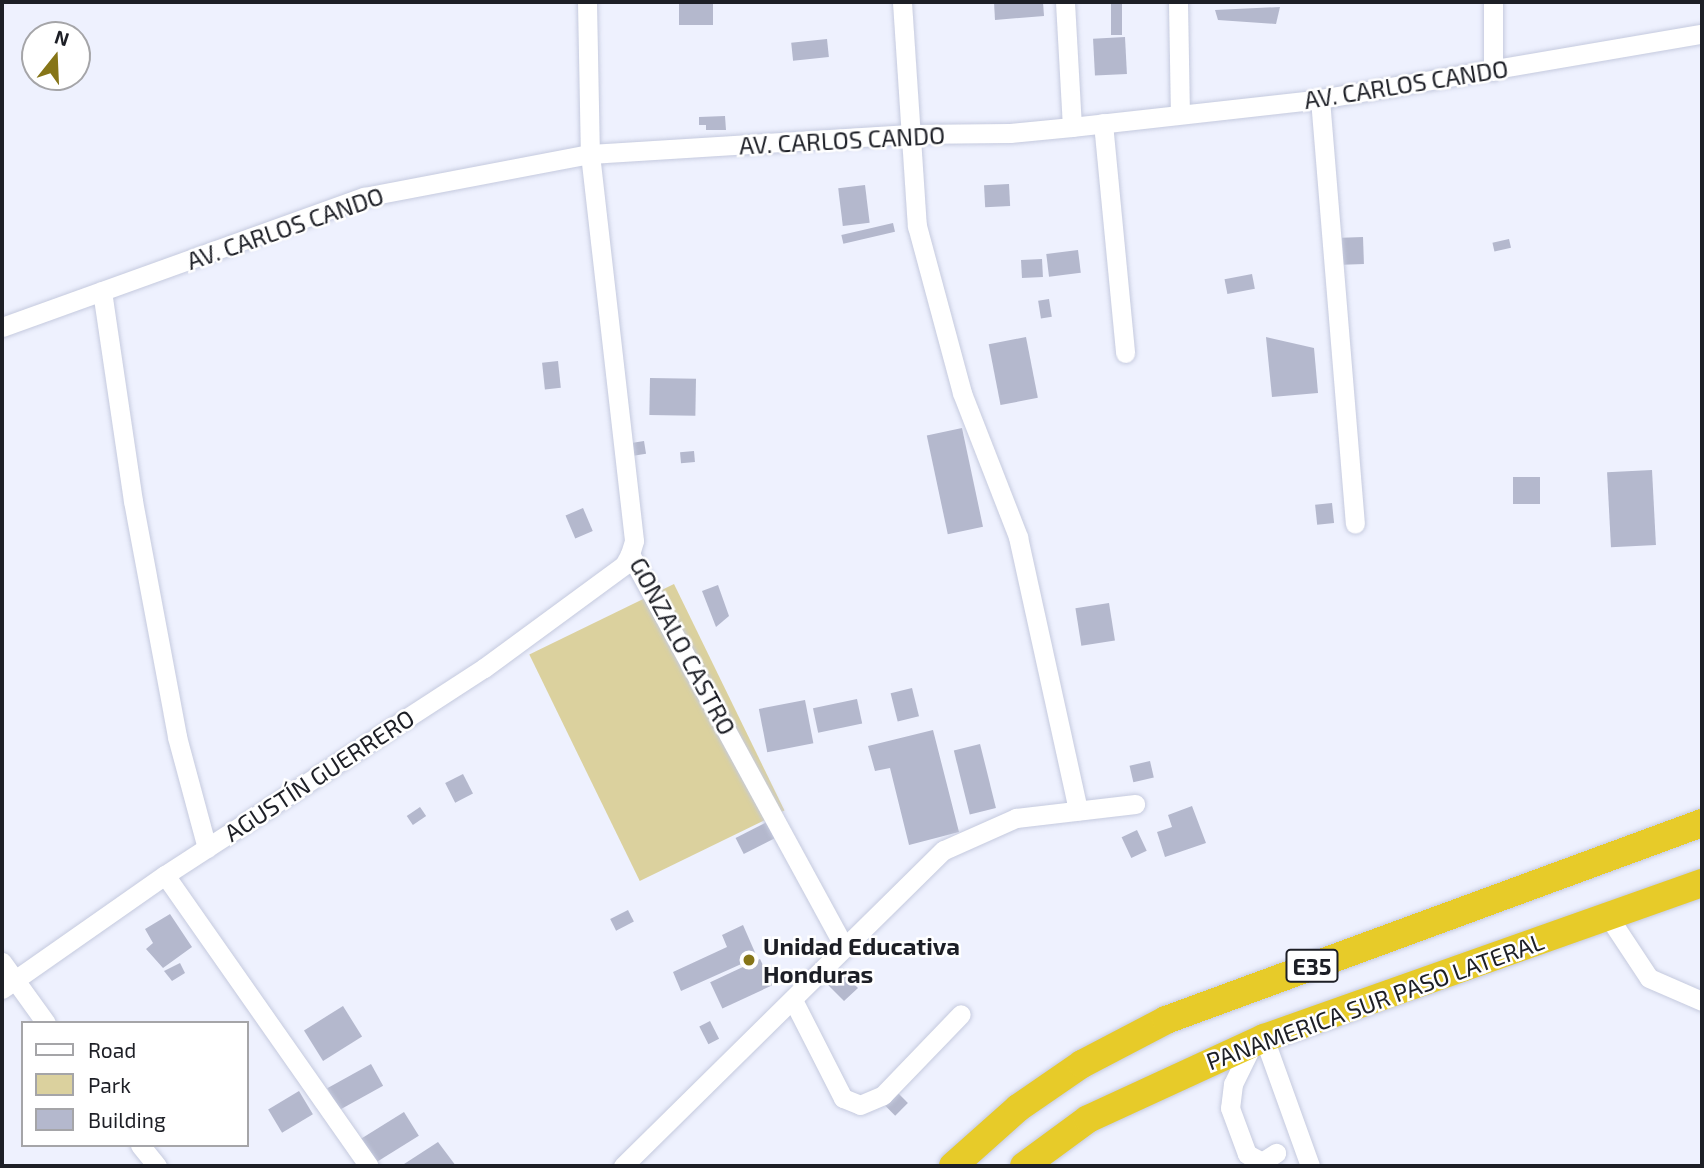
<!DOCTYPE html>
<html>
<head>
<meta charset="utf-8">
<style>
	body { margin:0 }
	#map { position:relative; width:1704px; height:1168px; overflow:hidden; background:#eef1fe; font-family:"Exo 2",sans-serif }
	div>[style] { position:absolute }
	.green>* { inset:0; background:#dbd19e; transform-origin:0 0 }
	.building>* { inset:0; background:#b4b8cd; transform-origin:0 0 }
	.roads { filter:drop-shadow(0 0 2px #c5cade) drop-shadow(0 0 2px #c5cade) }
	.minor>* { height:19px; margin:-9.5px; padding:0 9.5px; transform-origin:9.5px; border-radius:9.5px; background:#fff }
	.highway>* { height:28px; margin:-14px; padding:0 14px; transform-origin:14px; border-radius:14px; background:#e7cb29 }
	.dots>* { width:19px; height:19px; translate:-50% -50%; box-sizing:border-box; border:4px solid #fff; border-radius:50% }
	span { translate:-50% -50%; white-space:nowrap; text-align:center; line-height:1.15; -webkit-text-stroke:5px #fff; paint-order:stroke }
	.shield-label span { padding:2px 5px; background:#fff; border:2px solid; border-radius:5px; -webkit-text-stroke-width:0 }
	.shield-label { font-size:23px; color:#1d1f26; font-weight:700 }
	.street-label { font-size:24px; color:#1d1f26 }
	.poi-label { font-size:24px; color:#1d1f26; font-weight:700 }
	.left { translate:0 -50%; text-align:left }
	.frame { position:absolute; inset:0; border:4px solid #1d1f26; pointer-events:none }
	.legend { position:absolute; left:21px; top:1021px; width:228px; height:126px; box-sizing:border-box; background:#fff; border:2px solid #a5a5a8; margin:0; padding:9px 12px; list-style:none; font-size:21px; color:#1d1f26 }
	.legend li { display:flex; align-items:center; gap:14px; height:35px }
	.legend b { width:35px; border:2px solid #a5a5a8 }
	.north { position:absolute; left:21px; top:21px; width:70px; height:70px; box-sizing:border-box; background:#fff; border:2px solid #a5a5a8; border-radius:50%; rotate:18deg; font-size:19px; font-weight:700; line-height:28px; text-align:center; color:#1d1f26 }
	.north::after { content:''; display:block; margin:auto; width:24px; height:32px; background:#867518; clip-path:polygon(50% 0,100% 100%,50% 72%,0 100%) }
</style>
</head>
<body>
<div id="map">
	<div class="green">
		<div style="left:674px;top:584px;width:252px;height:161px;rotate:64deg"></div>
	</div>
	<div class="building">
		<div style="left:679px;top:2px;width:34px;height:23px"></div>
		<div style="clip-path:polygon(994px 2px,1043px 2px,1044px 16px,995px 20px)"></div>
		<div style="left:1111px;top:2px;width:11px;height:33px"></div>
		<div style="clip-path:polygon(1280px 7px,1276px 24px,1218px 20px,1215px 10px)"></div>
		<div style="left:1125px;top:37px;width:37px;height:32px;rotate:87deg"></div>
		<div style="left:827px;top:39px;width:18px;height:36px;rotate:84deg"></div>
		<div style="clip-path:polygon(725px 116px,726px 130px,706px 130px,706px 125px,699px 125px,699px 117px)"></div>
		<div style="left:1009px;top:184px;width:22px;height:25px;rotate:87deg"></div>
		<div style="left:865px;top:185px;width:38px;height:27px;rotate:83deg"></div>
		<div style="left:893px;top:223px;width:9px;height:53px;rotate:77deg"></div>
		<div style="left:1363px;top:237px;width:27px;height:21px;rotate:88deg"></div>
		<div style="left:1509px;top:239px;width:9px;height:17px;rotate:77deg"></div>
		<div style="left:1078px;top:250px;width:23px;height:32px;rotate:83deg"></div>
		<div style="left:1042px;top:259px;width:18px;height:21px;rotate:87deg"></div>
		<div style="left:1252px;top:274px;width:15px;height:28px;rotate:79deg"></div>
		<div style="left:1049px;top:299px;width:18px;height:11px;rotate:81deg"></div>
		<div style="left:1026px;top:337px;width:62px;height:38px;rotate:79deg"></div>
		<div style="clip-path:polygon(1266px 337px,1314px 348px,1318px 393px,1272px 397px)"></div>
		<div style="left:558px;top:361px;width:27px;height:16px;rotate:84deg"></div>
		<div style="left:650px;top:378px;width:46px;height:37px;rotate:1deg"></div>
		<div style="left:962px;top:428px;width:101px;height:36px;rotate:78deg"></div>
		<div style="left:644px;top:441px;width:13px;height:16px;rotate:81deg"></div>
		<div style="left:694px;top:451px;width:11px;height:14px;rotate:85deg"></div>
		<div style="left:1652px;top:470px;width:75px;height:45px;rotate:87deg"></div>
		<div style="left:1513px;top:477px;width:27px;height:27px"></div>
		<div style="left:1332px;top:503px;width:20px;height:17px;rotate:84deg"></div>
		<div style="left:583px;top:508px;width:25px;height:19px;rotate:67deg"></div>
		<div style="clip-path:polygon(718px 585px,729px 616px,716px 627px,702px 591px)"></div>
		<div style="left:1109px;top:603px;width:38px;height:34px;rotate:81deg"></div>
		<div style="left:912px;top:688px;width:29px;height:22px;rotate:76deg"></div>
		<div style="left:857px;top:699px;width:25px;height:45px;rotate:78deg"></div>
		<div style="left:805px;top:700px;width:44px;height:47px;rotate:79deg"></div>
		<div style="clip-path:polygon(933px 730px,959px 832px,909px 845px,890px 768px,875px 771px,868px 746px)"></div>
		<div style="left:980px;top:744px;width:66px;height:27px;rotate:76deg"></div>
		<div style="left:1150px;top:761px;width:17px;height:21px;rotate:77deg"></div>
		<div style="left:463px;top:774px;width:22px;height:20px;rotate:63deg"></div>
		<div style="clip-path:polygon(1192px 806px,1206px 843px,1165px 857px,1157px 832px,1172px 827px,1168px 815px)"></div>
		<div style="left:420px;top:807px;width:11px;height:16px;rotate:56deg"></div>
		<div style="left:773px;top:819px;width:18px;height:42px;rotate:63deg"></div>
		<div style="left:1137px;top:830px;width:23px;height:17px;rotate:65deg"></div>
		<div style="left:628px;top:910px;width:13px;height:20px;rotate:63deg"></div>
		<div style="clip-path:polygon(170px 914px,192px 947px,163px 968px,146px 949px,153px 943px,145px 929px)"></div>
		<div style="clip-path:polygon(743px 925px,757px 957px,681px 991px,673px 972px,727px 947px,722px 935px)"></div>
		<div style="left:760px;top:959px;width:29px;height:55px;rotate:65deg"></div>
		<div style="clip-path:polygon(180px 963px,185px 973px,172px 981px,164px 971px)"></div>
		<div style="clip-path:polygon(843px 973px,858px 988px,844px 1001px,823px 980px,829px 974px,835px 980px)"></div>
		<div style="left:343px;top:1006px;width:36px;height:46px;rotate:58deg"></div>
		<div style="left:710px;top:1021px;width:20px;height:12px;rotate:63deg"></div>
		<div style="left:371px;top:1064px;width:25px;height:50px;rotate:61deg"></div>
		<div style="left:299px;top:1091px;width:27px;height:36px;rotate:59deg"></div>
		<div style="left:898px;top:1093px;width:14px;height:18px;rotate:45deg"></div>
		<div style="left:404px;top:1112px;width:28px;height:54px;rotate:58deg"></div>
		<div style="clip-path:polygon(438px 1142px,456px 1166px,401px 1166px)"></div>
	</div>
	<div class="roads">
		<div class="minor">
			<div style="left:587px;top:2px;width:152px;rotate:88.9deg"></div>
			<div style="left:590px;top:154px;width:389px;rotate:83.5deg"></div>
			<div style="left:634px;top:541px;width:14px;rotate:107deg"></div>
			<div style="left:630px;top:554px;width:447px;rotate:61.4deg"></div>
			<div style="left:902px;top:2px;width:225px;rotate:86.2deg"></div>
			<div style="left:917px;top:226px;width:173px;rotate:74.9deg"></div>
			<div style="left:962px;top:393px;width:155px;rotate:68.7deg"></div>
			<div style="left:1018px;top:537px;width:280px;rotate:77.6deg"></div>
			<div style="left:1065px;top:2px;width:125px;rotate:86.8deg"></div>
			<div style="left:1178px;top:2px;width:112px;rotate:89deg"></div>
			<div style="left:1493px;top:2px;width:69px;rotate:90deg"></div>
			<div style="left:1320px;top:99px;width:426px;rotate:85.3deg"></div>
			<div style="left:1103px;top:123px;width:231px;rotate:84.5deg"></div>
			<div style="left:102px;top:291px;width:212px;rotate:81.6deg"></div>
			<div style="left:133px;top:501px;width:240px;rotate:79.4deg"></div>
			<div style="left:177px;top:737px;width:115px;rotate:74.9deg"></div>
			<div style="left:2px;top:327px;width:385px;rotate:-19.8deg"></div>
			<div style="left:364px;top:197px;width:230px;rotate:-10.8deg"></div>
			<div style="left:590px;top:154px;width:320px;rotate:-3.6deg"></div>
			<div style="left:909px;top:134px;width:101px;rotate:-0.6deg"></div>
			<div style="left:1010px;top:133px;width:62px;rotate:-5.5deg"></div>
			<div style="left:1072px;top:127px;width:250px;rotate:-6.4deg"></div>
			<div style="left:1320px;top:99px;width:387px;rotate:-9.7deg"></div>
			<div style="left:165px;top:875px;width:355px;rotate:55deg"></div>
			<div style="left:1608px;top:916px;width:74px;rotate:56.5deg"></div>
			<div style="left:1649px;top:978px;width:58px;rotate:23.5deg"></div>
			<div style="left:2px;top:962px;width:75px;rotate:54.2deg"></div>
			<div style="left:2px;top:989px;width:199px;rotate:-35deg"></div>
			<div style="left:165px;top:875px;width:380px;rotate:-33deg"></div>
			<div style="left:484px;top:668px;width:174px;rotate:-36.3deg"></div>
			<div style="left:624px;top:565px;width:13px;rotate:-61deg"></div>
			<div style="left:793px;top:1000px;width:110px;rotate:63deg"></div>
			<div style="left:843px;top:1098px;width:18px;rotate:22deg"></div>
			<div style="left:860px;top:1105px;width:25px;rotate:-23deg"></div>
			<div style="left:883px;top:1095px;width:112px;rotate:-46.1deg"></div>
			<div style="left:1264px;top:1038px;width:136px;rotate:70.2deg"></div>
			<div style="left:1253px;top:1043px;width:46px;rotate:116deg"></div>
			<div style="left:1233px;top:1084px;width:24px;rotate:97deg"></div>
			<div style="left:1230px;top:1108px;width:49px;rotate:69.7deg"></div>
			<div style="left:1247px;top:1154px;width:17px;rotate:28deg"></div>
			<div style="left:1262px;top:1162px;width:17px;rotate:-33deg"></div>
			<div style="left:140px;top:1145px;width:27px;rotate:51deg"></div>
			<div style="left:623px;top:1166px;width:450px;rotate:-44.6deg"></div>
			<div style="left:944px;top:850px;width:79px;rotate:-24deg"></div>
			<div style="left:1016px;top:818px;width:120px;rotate:-6.7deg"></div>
		</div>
		<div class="highway">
			<div style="left:953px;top:1166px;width:87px;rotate:-41.7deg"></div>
			<div style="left:1018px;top:1108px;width:78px;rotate:-34.5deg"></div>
			<div style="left:1082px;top:1064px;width:95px;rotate:-27.6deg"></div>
			<div style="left:1166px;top:1020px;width:571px;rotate:-20.18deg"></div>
			<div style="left:1024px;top:1166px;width:79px;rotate:-36.3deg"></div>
			<div style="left:1088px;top:1119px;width:194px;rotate:-24.7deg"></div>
			<div style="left:1264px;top:1038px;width:465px;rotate:-19.5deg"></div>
		</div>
	</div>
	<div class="dots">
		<div style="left:749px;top:960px;background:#867518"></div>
	</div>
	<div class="shield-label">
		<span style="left:1312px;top:966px">E35</span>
	</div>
	<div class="street-label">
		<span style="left:1406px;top:84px;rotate:-9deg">AV. CARLOS CANDO</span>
		<span style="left:842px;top:140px;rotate:-3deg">AV. CARLOS CANDO</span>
		<span style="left:285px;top:228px;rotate:-19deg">AV. CARLOS CANDO</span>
		<span style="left:683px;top:646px;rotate:62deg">GONZALO CASTRO</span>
		<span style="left:319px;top:775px;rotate:-33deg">AGUSTÍN GUERRERO</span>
		<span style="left:1375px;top:1001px;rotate:-20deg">PANAMERICA SUR PASO LATERAL</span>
	</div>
	<div class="poi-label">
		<span class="left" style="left:763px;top:960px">Unidad Educativa<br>Honduras</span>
	</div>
	<div class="frame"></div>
	<ul class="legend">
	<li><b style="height:9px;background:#fff"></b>Road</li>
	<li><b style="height:19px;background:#dbd19e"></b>Park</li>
	<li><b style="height:19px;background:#b4b8cd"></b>Building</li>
	</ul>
	<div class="north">N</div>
</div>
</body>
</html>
